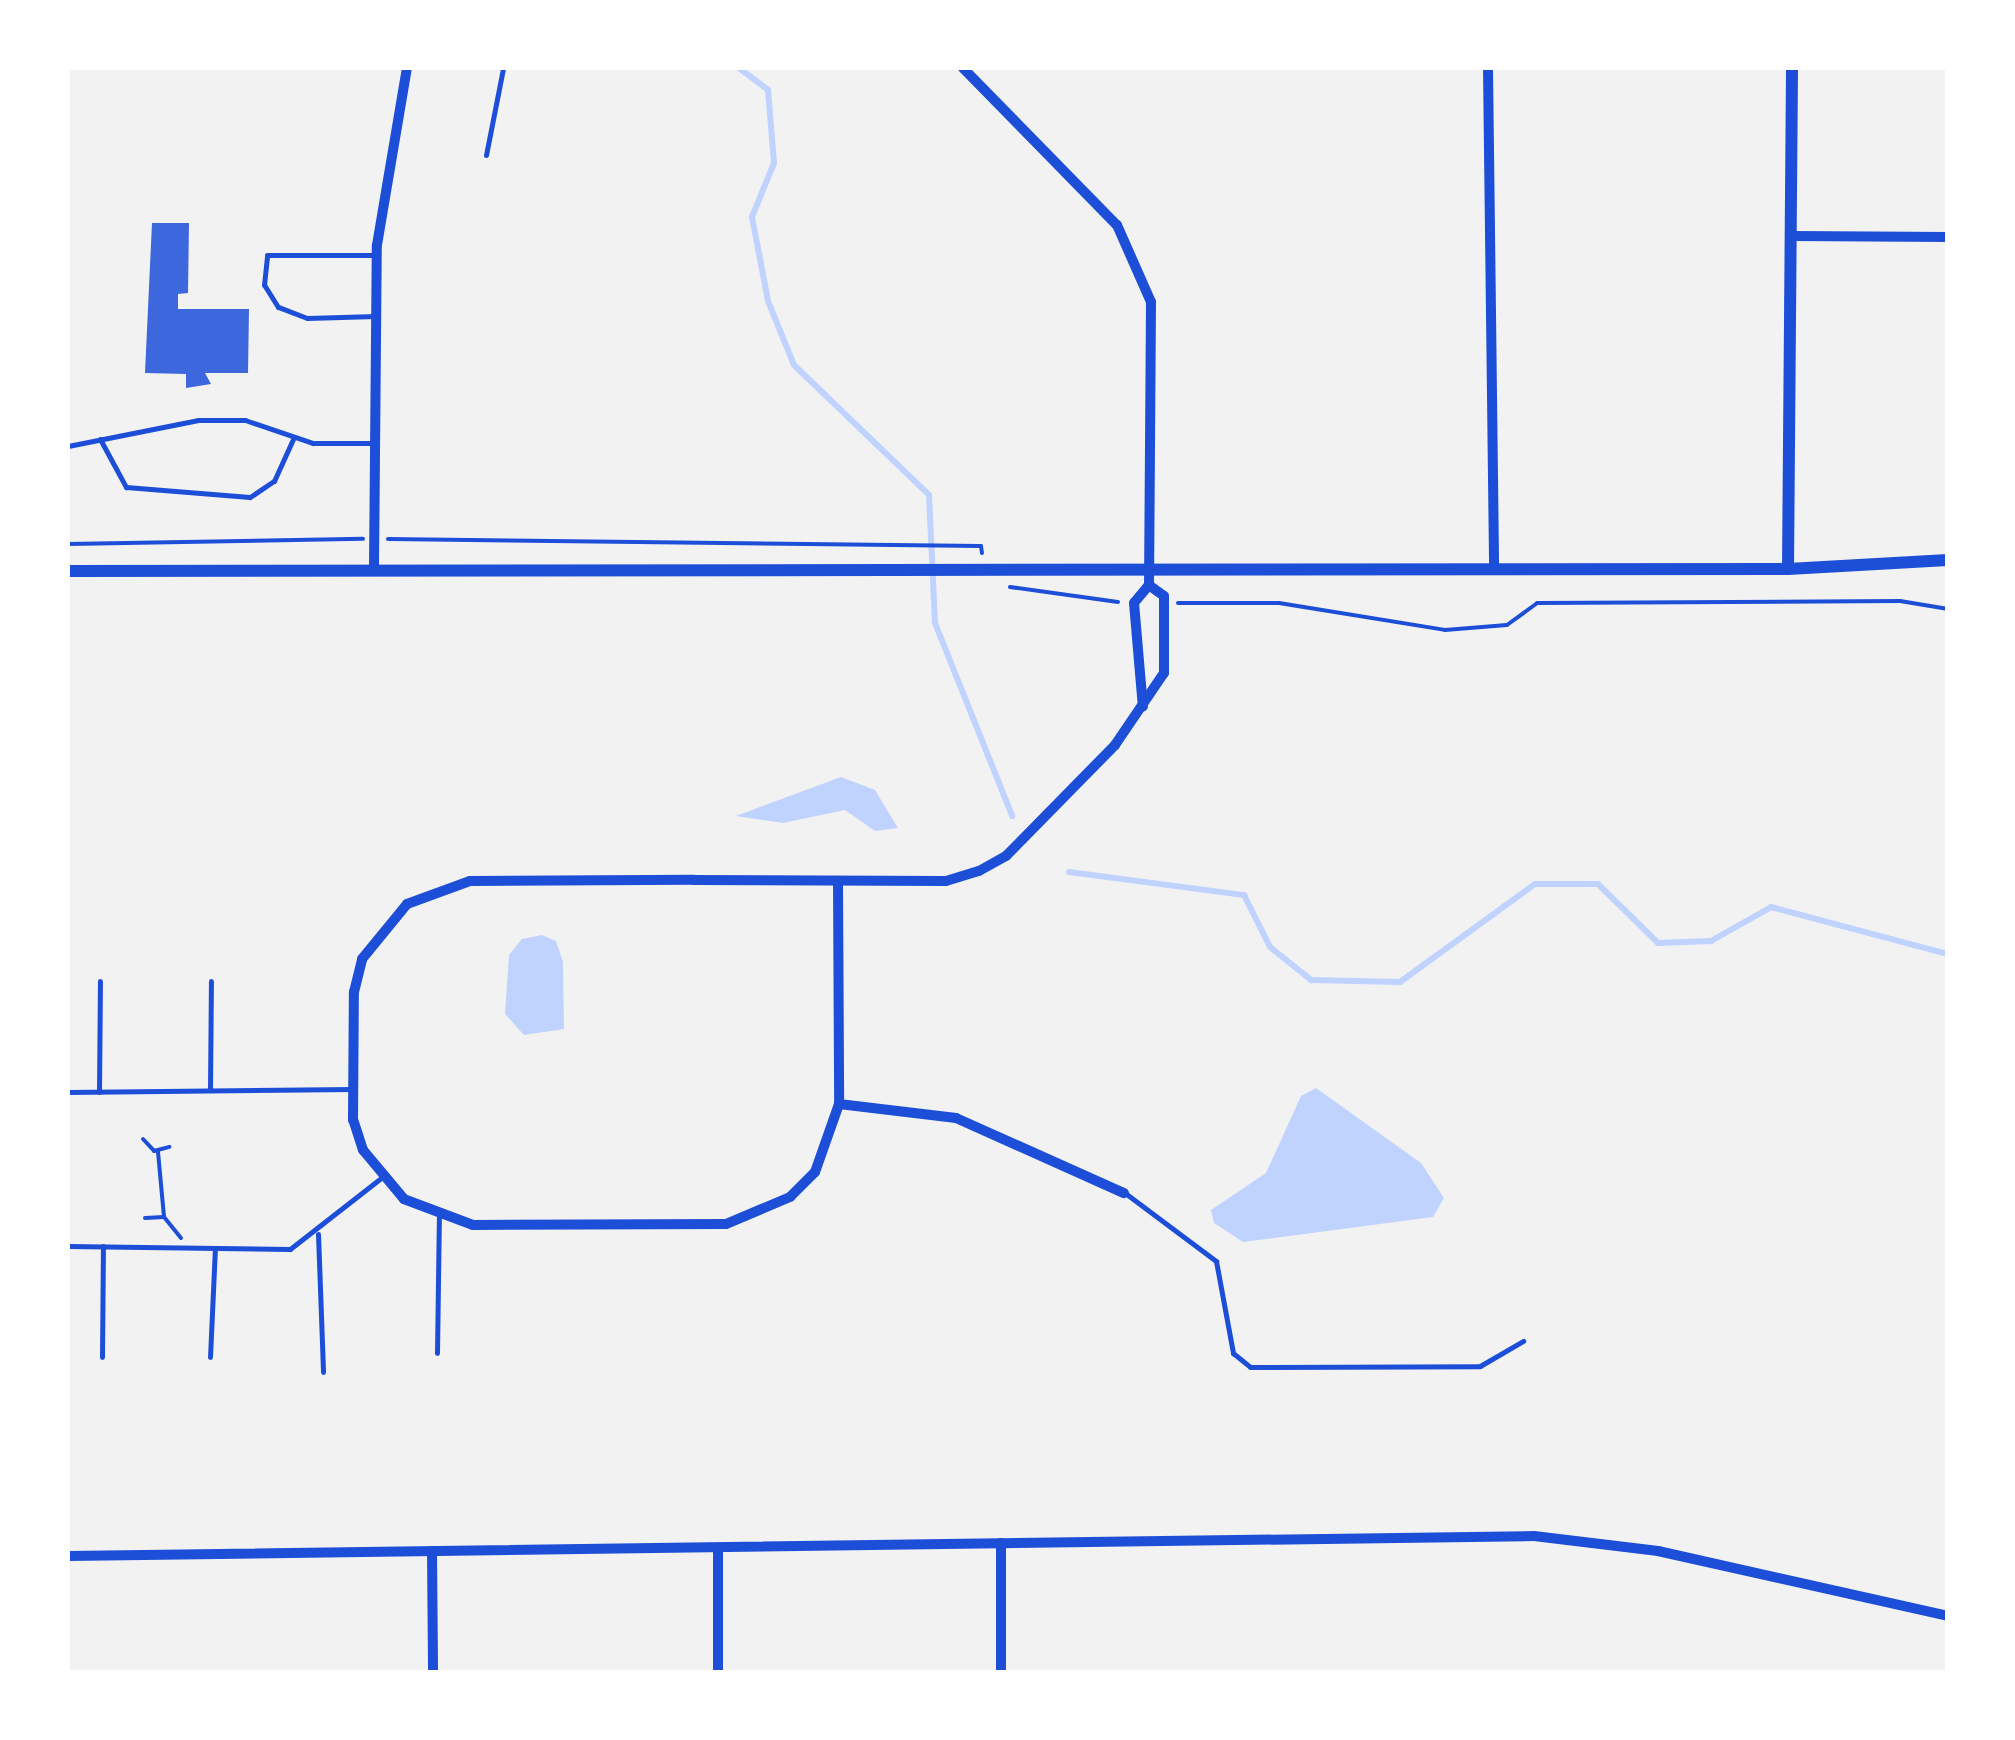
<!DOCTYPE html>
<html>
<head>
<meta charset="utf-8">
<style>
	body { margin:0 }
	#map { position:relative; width:2015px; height:1740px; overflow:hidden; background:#f2f2f2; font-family:"Space Grotesk",sans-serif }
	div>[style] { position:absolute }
	.water>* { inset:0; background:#bfd3fe }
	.stream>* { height:6px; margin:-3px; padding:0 3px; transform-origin:3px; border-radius:3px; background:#bfd3fe }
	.building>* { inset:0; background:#3d67dc }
	.path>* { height:4px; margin:-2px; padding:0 2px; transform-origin:2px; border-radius:2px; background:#1d4ed8 }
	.service>* { height:5px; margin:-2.5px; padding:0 2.5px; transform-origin:2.5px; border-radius:2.5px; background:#1d4ed8 }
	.minor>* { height:10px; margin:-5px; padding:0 5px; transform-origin:5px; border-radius:5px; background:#1d4ed8 }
	.tertiary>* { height:12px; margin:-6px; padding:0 6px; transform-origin:6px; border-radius:6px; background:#1d4ed8 }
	span { translate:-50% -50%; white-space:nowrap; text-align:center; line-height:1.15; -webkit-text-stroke:10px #fff; paint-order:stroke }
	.frame { position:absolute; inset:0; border:70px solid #fff; pointer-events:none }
</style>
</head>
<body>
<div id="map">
	<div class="water">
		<div style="clip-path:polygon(841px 777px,875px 790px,898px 828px,875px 831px,845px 810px,783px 823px,736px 816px)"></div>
		<div style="clip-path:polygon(542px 935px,556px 941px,563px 962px,564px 1029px,524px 1035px,505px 1014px,509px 955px,522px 939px)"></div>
		<div style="clip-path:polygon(1316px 1088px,1421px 1163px,1444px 1198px,1433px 1217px,1243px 1242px,1214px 1223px,1211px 1210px,1266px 1173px,1301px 1096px)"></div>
	</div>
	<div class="stream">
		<div style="left:739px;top:68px;width:36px;rotate:37deg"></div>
		<div style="left:768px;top:90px;width:73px;rotate:85.3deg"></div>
		<div style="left:774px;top:163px;width:58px;rotate:112.2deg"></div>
		<div style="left:752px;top:217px;width:86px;rotate:79.2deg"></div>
		<div style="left:768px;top:301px;width:69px;rotate:67.9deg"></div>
		<div style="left:794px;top:365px;width:187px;rotate:43.9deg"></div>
		<div style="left:929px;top:495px;width:128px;rotate:87.3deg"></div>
		<div style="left:935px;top:623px;width:208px;rotate:68.2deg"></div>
		<div style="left:1069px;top:872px;width:177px;rotate:7.5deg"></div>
		<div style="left:1244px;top:895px;width:58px;rotate:63.4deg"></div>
		<div style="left:1270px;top:947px;width:53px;rotate:38.8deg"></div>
		<div style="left:1311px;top:980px;width:89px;rotate:1.3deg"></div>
		<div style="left:1400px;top:982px;width:167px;rotate:-36deg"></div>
		<div style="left:1535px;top:884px;width:63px"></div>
		<div style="left:1598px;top:884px;width:84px;rotate:44.5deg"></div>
		<div style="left:1658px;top:943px;width:53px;rotate:-2.2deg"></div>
		<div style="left:1711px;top:941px;width:69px;rotate:-29.5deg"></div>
		<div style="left:1771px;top:907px;width:183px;rotate:14.9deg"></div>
	</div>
	<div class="building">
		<div style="clip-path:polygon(152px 223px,189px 223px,188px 293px,178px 294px,178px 309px,249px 309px,248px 373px,205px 373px,211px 384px,186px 388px,186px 374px,145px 373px)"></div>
	</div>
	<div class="path">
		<div style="left:388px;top:539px;width:593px;rotate:0.68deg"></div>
		<div style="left:981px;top:546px;width:7px;rotate:82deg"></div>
		<div style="left:68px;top:544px;width:295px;rotate:-1deg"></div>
		<div style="left:1010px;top:587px;width:109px;rotate:7.9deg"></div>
		<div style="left:1178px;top:603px;width:101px"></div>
		<div style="left:1279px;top:603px;width:168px;rotate:9.2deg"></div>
		<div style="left:1445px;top:630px;width:62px;rotate:-4.6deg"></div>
		<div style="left:1507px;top:625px;width:37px;rotate:-36deg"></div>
		<div style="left:1537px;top:603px;width:363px;rotate:-0.3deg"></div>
		<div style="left:1900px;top:601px;width:49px;rotate:9.5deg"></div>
		<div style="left:143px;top:1139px;width:16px;rotate:47deg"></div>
		<div style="left:154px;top:1151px;width:16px;rotate:-15deg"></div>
		<div style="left:158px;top:1152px;width:65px;rotate:84.7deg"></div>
		<div style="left:145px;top:1218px;width:19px;rotate:-3deg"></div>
		<div style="left:164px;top:1217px;width:27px;rotate:51deg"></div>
	</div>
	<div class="service">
		<div style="left:486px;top:155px;width:89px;rotate:-78.9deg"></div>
		<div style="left:376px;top:316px;width:69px;rotate:178.3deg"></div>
		<div style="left:307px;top:318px;width:31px;rotate:-159deg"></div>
		<div style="left:278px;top:307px;width:26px;rotate:-122deg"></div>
		<div style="left:264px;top:285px;width:30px;rotate:-84deg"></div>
		<div style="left:267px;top:255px;width:110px"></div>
		<div style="left:100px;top:439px;width:55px;rotate:61.6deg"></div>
		<div style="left:126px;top:487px;width:124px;rotate:4.6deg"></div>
		<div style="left:250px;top:497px;width:29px;rotate:-34deg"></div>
		<div style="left:274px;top:481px;width:48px;rotate:-65.6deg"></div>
		<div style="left:68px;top:446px;width:133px;rotate:-11.3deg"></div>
		<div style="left:198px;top:420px;width:47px"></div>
		<div style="left:245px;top:420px;width:72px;rotate:18.7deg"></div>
		<div style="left:313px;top:443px;width:62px"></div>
		<div style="left:210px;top:1090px;width:109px;rotate:-89.5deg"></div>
		<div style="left:68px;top:1092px;width:285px;rotate:-0.6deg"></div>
		<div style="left:99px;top:1092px;width:111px;rotate:-89.5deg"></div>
		<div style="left:1125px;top:1193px;width:114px;rotate:36.8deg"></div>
		<div style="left:1216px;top:1261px;width:94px;rotate:79.5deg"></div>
		<div style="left:1233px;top:1353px;width:22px;rotate:39deg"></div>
		<div style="left:1250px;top:1367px;width:230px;rotate:-0.2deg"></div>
		<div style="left:1480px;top:1366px;width:50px;rotate:-30.2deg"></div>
		<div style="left:318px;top:1234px;width:138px;rotate:87.9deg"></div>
		<div style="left:68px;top:1246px;width:222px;rotate:0.8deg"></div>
		<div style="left:290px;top:1249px;width:115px;rotate:-38deg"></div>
		<div style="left:437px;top:1353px;width:136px;rotate:-89.2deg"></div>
		<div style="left:102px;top:1357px;width:111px;rotate:-89.5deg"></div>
		<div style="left:210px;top:1357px;width:109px;rotate:-87.4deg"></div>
	</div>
	<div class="minor">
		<div style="left:963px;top:68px;width:220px;rotate:45.6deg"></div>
		<div style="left:1117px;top:225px;width:84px;rotate:66.2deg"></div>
		<div style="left:1151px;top:302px;width:283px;rotate:90.4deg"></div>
		<div style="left:1149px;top:585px;width:23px;rotate:130deg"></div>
		<div style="left:1134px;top:603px;width:104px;rotate:85.1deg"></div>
		<div style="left:1488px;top:68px;width:498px;rotate:89.3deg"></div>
		<div style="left:1792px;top:236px;width:156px;rotate:0.4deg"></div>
		<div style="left:374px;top:567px;width:322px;rotate:-89.5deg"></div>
		<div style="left:377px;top:245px;width:180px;rotate:-80.4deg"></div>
		<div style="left:838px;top:881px;width:223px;rotate:89.7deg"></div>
		<div style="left:839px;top:1104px;width:72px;rotate:109.4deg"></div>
		<div style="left:815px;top:1172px;width:35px;rotate:135deg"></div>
		<div style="left:790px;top:1197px;width:69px;rotate:157.1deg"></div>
		<div style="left:726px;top:1224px;width:253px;rotate:179.8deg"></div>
		<div style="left:473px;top:1225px;width:74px;rotate:-159.4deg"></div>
		<div style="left:404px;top:1199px;width:64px;rotate:-129.9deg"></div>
		<div style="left:363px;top:1150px;width:32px;rotate:-108deg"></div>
		<div style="left:353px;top:1120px;width:128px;rotate:-89.6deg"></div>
		<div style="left:354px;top:992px;width:34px;rotate:-76deg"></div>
		<div style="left:362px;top:959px;width:71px;rotate:-50.7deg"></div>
		<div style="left:407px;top:904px;width:67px;rotate:-20.1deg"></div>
		<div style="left:470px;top:881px;width:224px;rotate:-0.3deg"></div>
		<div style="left:694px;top:880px;width:252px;rotate:0.2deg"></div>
		<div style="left:946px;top:881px;width:34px;rotate:-17deg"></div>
		<div style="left:979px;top:871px;width:31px;rotate:-29deg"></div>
		<div style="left:1006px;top:856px;width:156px;rotate:-45.5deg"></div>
		<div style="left:1115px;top:745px;width:87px;rotate:-55.8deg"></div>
		<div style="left:1164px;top:673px;width:77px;rotate:-90deg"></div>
		<div style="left:1164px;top:596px;width:19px;rotate:-144deg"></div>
		<div style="left:839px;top:1104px;width:118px;rotate:6.8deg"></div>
		<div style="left:956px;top:1118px;width:184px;rotate:24.1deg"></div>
		<div style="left:1001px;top:1543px;width:129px;rotate:90deg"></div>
		<div style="left:432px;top:1551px;width:121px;rotate:89.5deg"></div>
		<div style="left:68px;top:1556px;width:1466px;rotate:-0.78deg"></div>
		<div style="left:1534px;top:1536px;width:125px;rotate:6.9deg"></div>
		<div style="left:1658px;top:1551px;width:297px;rotate:12.6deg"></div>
		<div style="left:718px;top:1672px;width:124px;rotate:-90deg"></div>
	</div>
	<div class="tertiary">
		<div style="left:1788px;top:569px;width:501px;rotate:-89.54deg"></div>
		<div style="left:68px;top:571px;width:1720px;rotate:-0.07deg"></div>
		<div style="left:1788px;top:569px;width:160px;rotate:-3.2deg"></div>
	</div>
	<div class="frame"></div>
</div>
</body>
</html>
